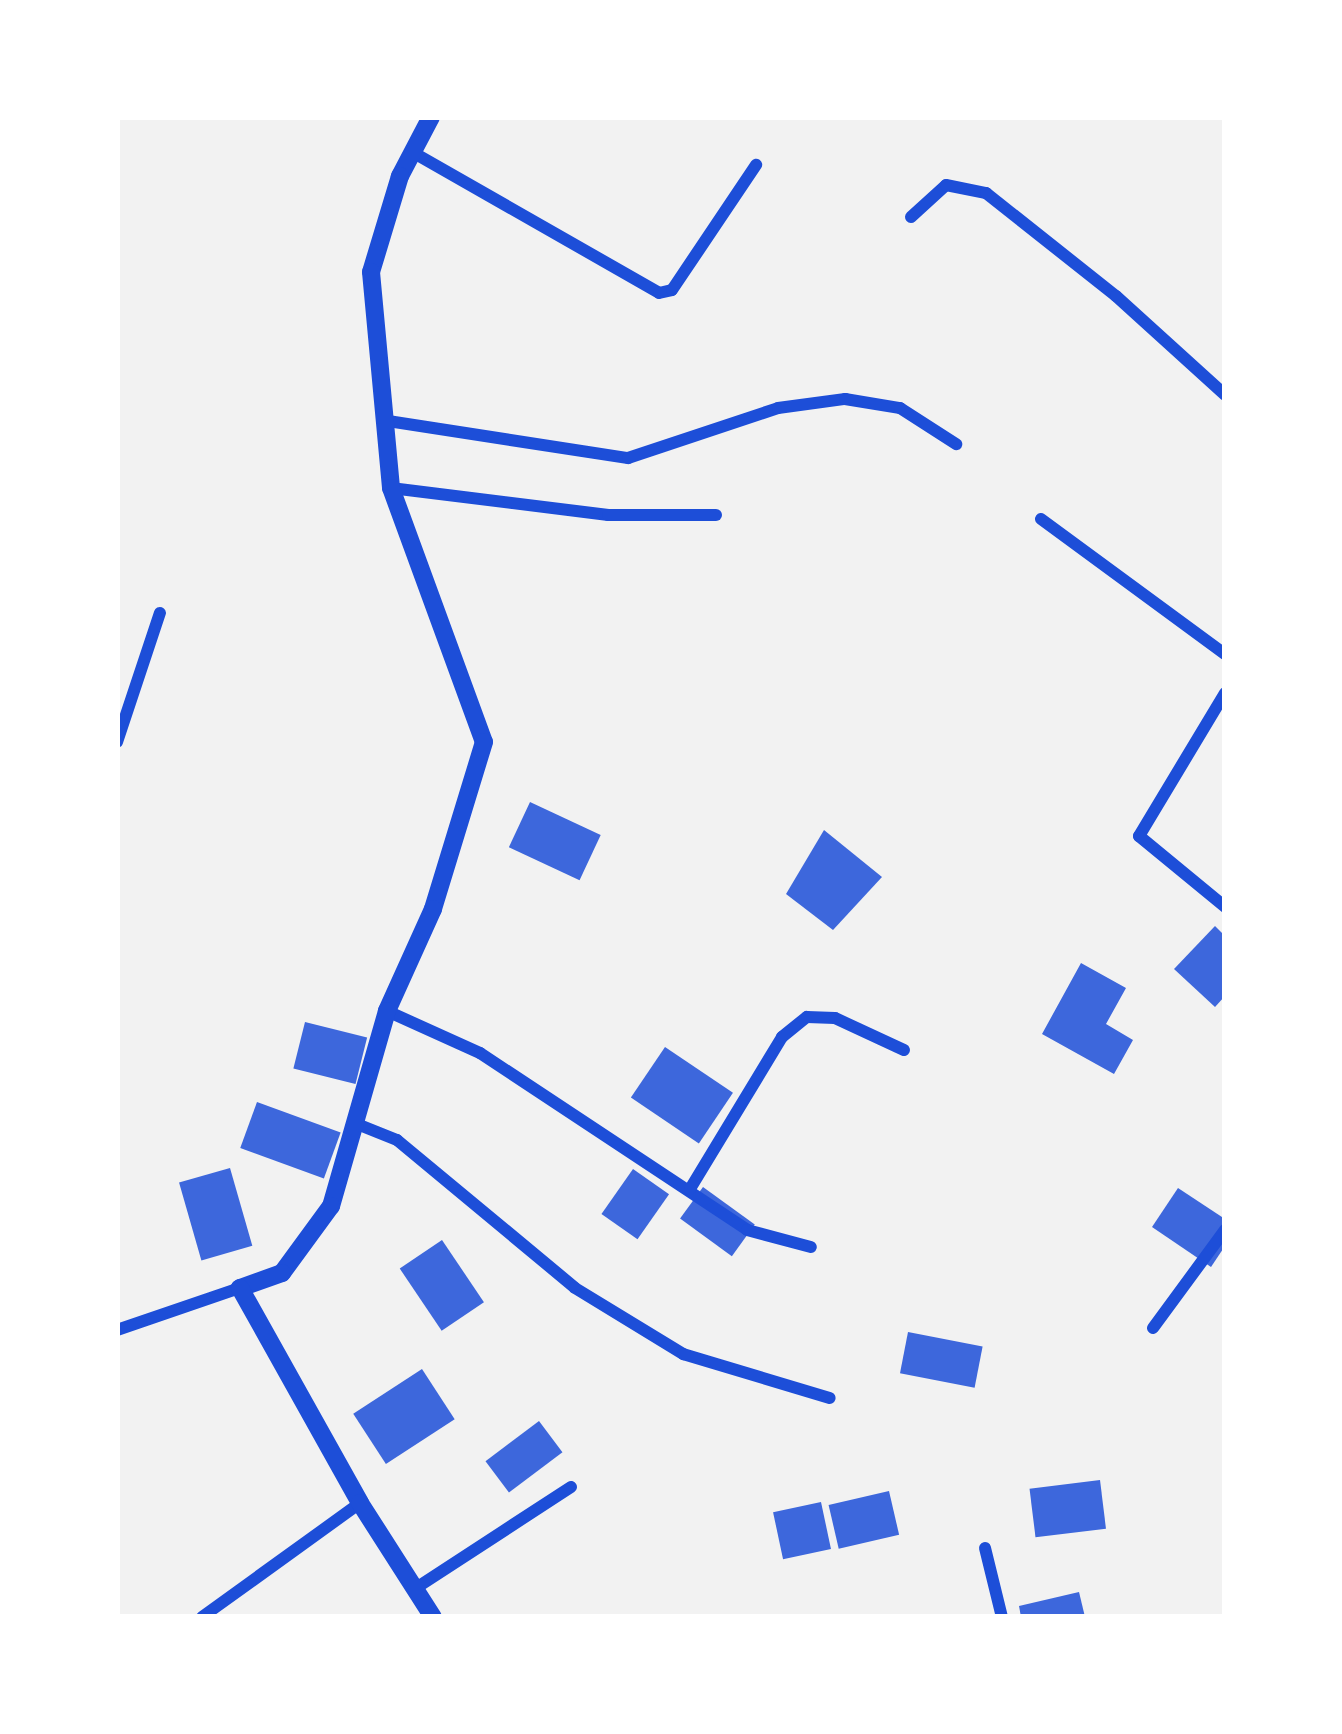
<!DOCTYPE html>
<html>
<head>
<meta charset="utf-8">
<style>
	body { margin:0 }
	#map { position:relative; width:1342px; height:1734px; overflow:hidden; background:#f2f2f2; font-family:"Public Sans",sans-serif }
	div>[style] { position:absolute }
	.building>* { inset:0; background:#3d67dc; transform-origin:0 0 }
	.minor>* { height:12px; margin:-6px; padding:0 6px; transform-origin:6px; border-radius:6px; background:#1d4ed8 }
	.tertiary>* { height:18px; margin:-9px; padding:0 9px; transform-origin:9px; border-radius:9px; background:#1d4ed8 }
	span { translate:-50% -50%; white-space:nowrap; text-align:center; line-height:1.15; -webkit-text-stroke:12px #fff; paint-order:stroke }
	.frame { position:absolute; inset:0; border:120px solid #fff; pointer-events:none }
</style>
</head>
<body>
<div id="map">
	<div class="building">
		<div style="left:530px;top:802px;width:78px;height:50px;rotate:25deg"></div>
		<div style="clip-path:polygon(824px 830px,882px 877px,833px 930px,786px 894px)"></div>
		<div style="clip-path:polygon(1215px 926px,1225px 936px,1225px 996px,1215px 1007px,1174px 969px)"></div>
		<div style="clip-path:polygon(1081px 963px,1126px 988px,1106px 1024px,1133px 1040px,1114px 1074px,1042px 1034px)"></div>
		<div style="left:305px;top:1022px;width:64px;height:48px;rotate:14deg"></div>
		<div style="left:665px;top:1047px;width:82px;height:61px;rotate:34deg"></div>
		<div style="left:257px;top:1102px;width:89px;height:49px;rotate:20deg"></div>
		<div style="left:230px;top:1168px;width:81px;height:53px;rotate:74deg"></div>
		<div style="left:633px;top:1169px;width:44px;height:55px;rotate:35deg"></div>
		<div style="left:703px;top:1187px;width:64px;height:39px;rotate:36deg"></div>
		<div style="clip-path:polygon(1178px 1188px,1225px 1219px,1225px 1246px,1211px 1267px,1152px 1227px)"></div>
		<div style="left:442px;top:1240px;width:75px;height:51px;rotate:56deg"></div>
		<div style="left:908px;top:1332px;width:76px;height:42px;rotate:11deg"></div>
		<div style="left:422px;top:1369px;width:60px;height:82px;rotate:57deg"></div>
		<div style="left:539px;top:1421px;width:39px;height:67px;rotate:53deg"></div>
		<div style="left:1100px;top:1480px;width:49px;height:71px;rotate:83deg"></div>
		<div style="left:889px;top:1491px;width:45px;height:62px;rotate:77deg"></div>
		<div style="left:821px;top:1502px;width:48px;height:49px;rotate:78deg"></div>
		<div style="clip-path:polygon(1079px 1592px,1085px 1617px,1021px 1617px,1019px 1606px)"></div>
	</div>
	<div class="minor">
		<div style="left:414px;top:153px;width:282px;rotate:29.7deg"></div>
		<div style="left:659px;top:293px;width:13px;rotate:-13deg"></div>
		<div style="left:672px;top:290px;width:151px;rotate:-56.1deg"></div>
		<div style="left:911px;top:217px;width:47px;rotate:-42.4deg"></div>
		<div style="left:946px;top:185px;width:41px;rotate:11.3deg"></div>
		<div style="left:986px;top:193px;width:166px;rotate:38.4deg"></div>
		<div style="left:1116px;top:296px;width:147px;rotate:42.2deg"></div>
		<div style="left:388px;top:421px;width:243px;rotate:8.8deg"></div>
		<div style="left:628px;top:458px;width:158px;rotate:-18.4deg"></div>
		<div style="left:778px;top:408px;width:68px;rotate:-7.7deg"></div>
		<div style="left:845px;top:399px;width:56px;rotate:9.3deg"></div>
		<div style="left:900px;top:408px;width:67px;rotate:32.7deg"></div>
		<div style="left:391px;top:488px;width:219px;rotate:7.1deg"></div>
		<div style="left:608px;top:515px;width:108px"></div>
		<div style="left:1041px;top:519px;width:228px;rotate:36.3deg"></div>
		<div style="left:1225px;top:693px;width:167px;rotate:121deg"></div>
		<div style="left:1139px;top:836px;width:112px;rotate:39.5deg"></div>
		<div style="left:117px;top:742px;width:136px;rotate:-71.6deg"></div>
		<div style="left:387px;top:1011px;width:102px;rotate:24.3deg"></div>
		<div style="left:480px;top:1053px;width:320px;rotate:33.5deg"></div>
		<div style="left:747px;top:1230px;width:66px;rotate:14.9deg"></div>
		<div style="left:357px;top:1124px;width:43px;rotate:21.8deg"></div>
		<div style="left:397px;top:1140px;width:231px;rotate:39.7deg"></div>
		<div style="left:575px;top:1288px;width:127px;rotate:31.4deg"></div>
		<div style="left:683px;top:1354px;width:153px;rotate:16.7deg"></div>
		<div style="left:690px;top:1189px;width:178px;rotate:-58.8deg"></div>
		<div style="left:782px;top:1037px;width:32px;rotate:-39deg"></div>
		<div style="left:807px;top:1017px;width:28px;rotate:2deg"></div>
		<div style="left:835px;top:1018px;width:76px;rotate:24.9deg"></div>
		<div style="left:1153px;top:1328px;width:122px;rotate:-53.7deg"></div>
		<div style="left:117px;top:1330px;width:130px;rotate:-18.9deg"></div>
		<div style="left:985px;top:1548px;width:71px;rotate:76.2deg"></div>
		<div style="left:416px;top:1588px;width:185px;rotate:-33.1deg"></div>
		<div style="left:202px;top:1617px;width:195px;rotate:-35.8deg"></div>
	</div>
	<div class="tertiary">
		<div style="left:431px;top:117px;width:67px;rotate:117.7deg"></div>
		<div style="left:400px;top:176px;width:100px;rotate:106.8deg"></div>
		<div style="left:371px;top:272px;width:217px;rotate:84.7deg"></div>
		<div style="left:391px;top:488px;width:270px;rotate:69.9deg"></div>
		<div style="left:484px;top:742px;width:175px;rotate:107deg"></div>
		<div style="left:433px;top:909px;width:112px;rotate:114.3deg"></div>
		<div style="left:387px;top:1011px;width:203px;rotate:106deg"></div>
		<div style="left:331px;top:1206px;width:83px;rotate:126.2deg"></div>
		<div style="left:282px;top:1273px;width:45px;rotate:160.3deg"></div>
		<div style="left:240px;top:1288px;width:246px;rotate:60.8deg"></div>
		<div style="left:360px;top:1503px;width:135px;rotate:57.4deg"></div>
	</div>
	<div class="frame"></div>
</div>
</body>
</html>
